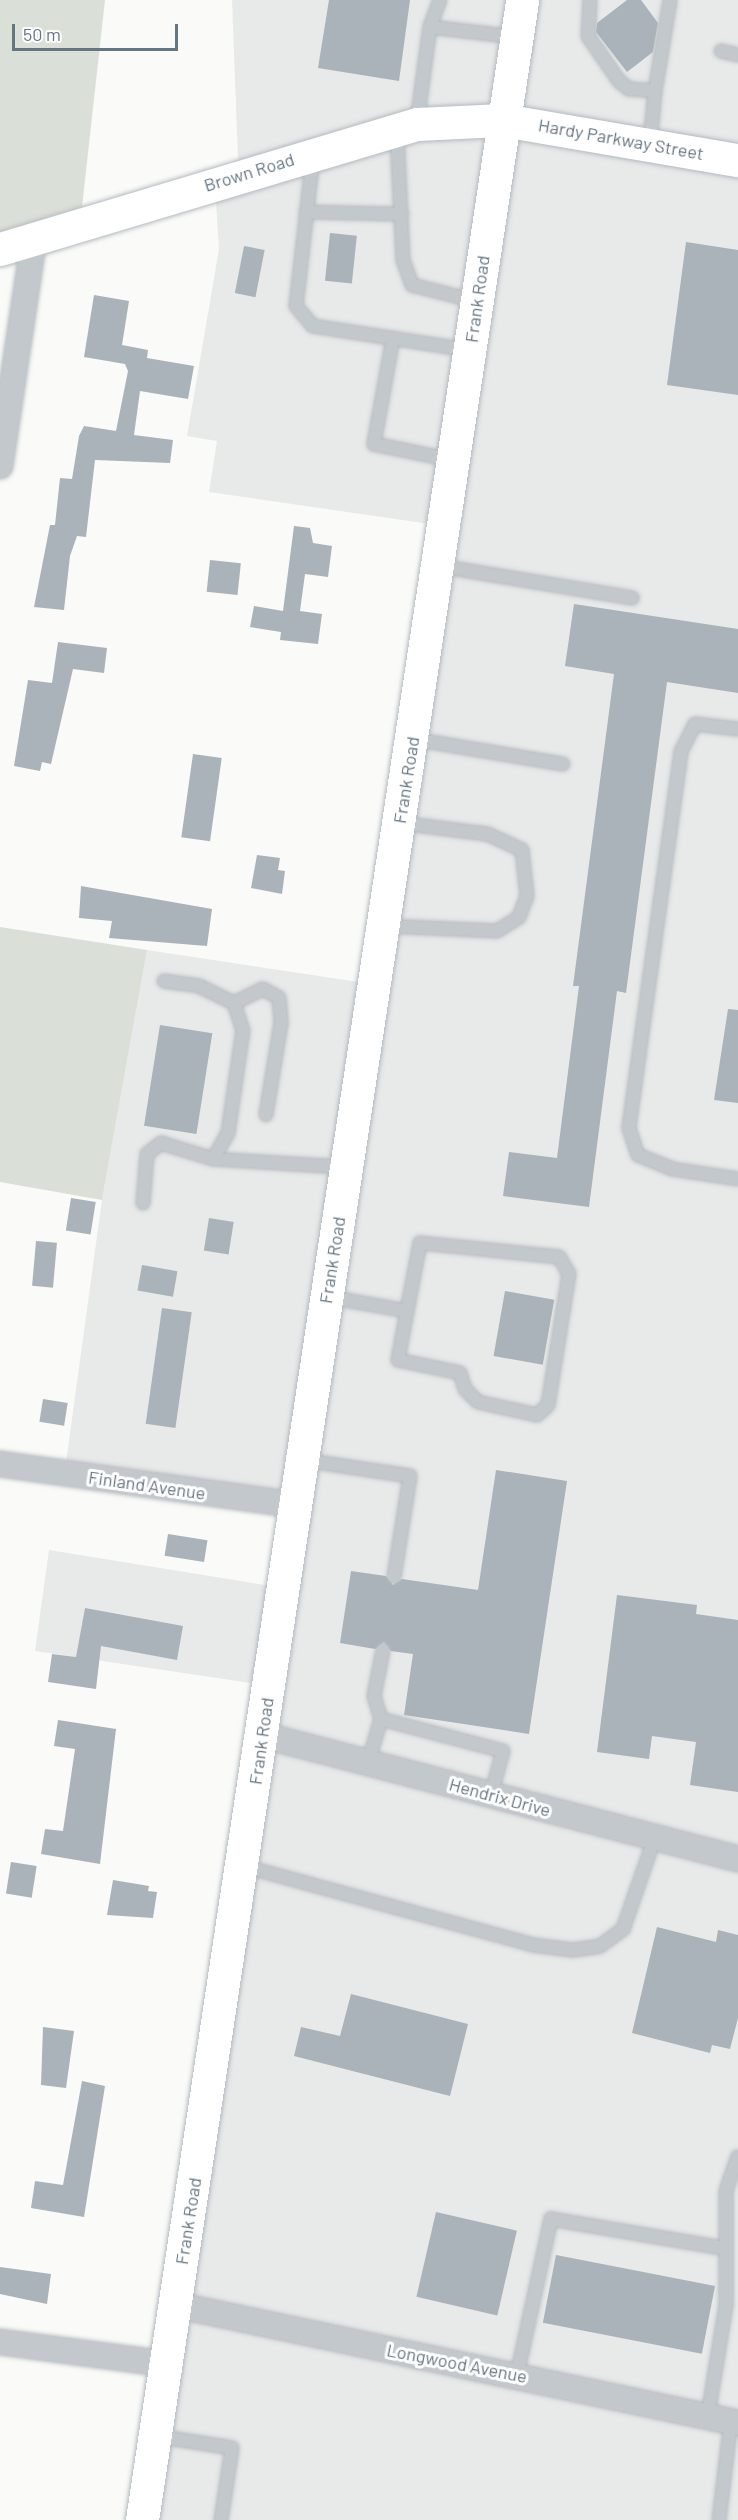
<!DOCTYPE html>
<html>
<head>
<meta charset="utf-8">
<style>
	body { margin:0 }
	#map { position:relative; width:738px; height:2520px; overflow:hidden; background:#fafaf8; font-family:Barlow,sans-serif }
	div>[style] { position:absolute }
	.built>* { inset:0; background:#e8e9e9 }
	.green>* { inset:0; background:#dadfd7 }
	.building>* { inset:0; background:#aab3b9; transform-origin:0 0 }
	.roads { filter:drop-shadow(0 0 2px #b3babf) drop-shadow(0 0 2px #b3babf) }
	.lane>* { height:12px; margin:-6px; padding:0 6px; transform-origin:6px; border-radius:6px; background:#c3c8cc }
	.street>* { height:24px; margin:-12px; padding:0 12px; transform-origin:12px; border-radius:12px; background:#c3c8cc }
	.secondary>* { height:33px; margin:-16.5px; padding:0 16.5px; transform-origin:16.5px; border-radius:16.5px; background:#fff }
	.primary>* { height:33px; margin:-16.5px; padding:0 16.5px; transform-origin:16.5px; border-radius:16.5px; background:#fff }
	span { translate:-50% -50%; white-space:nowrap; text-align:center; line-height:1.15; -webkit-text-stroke:6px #fff; paint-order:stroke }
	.street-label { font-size:18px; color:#657683 }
	.scale { position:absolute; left:12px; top:24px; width:166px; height:27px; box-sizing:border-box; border:3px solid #657683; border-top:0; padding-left:8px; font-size:18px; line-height:21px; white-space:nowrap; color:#657683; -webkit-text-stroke:4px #fff; paint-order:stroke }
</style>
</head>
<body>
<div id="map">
	<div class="built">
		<div style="clip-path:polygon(232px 0,738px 0,738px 2520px,142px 2520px,264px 1685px,35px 1651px,49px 1550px,271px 1586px,283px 1510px,64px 1477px,102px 1200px,147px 950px,372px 984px,437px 525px,209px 492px,217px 441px,187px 436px,219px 249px,214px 171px,238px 160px)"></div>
	</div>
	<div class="green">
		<div style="clip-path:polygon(0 0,105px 0,82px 207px,0 232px)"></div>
		<div style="clip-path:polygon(0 927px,147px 950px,102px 1200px,0 1182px)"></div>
	</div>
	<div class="building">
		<div style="clip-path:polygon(329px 0,410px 0,399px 81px,318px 68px)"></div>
		<div style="clip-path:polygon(627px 0,641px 0,658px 23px,653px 52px,627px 72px,596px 32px,597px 23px)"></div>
		<div style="left:330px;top:233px;width:27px;height:48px;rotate:6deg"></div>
		<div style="clip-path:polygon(686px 242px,738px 250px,738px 395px,667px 385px)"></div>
		<div style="left:244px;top:246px;width:21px;height:48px;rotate:11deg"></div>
		<div style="clip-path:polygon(94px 295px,129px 301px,122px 345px,148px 350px,147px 358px,194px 366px,188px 399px,140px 391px,134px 435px,173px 440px,170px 463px,95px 460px,86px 537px,77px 536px,70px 556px,64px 610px,34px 607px,50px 525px,55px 525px,60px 478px,72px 479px,79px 436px,84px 426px,116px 431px,128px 371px,125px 364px,84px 357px)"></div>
		<div style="clip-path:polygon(294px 526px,310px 528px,313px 543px,332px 546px,328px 577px,305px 574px,300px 611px,322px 614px,318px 644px,280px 640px,281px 632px,250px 627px,254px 606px,283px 611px)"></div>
		<div style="left:210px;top:560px;width:31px;height:32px;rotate:6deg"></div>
		<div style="clip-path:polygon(574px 604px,738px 629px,738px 693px,667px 682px,626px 993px,617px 991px,589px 1207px,503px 1196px,509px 1152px,557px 1158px,579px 986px,573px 986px,614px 674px,565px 666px)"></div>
		<div style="clip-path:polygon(58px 642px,107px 648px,104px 673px,73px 669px,51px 764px,42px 762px,40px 771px,14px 766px,28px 680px,52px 683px)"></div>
		<div style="left:193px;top:754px;width:29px;height:84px;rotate:8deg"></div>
		<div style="clip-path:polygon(257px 855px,280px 858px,278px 870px,285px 871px,282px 894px,251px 888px)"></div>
		<div style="clip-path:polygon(81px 886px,212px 909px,207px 946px,109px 938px,112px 921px,79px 918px)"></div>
		<div style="clip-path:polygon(728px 1009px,738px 1010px,738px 1103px,714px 1100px)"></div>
		<div style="left:160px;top:1025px;width:53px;height:102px;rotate:9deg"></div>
		<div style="left:71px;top:1198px;width:25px;height:33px;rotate:9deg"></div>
		<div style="left:209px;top:1218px;width:25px;height:33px;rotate:9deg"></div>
		<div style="left:36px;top:1241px;width:21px;height:45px;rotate:5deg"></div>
		<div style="left:142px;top:1265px;width:36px;height:26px;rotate:10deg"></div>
		<div style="left:505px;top:1291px;width:50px;height:66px;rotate:10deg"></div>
		<div style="left:162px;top:1308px;width:30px;height:117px;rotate:8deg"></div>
		<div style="left:43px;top:1399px;width:25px;height:23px;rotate:9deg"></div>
		<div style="clip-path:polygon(496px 1470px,567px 1481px,529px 1734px,404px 1715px,413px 1654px,391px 1651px,384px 1642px,375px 1649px,340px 1643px,351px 1571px,386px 1576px,393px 1585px,402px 1579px,478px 1590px)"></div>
		<div style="left:168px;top:1534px;width:40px;height:22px;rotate:9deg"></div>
		<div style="clip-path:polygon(617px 1595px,697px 1605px,696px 1614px,738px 1620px,738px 1792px,690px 1785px,696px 1742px,652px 1736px,649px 1759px,597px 1752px)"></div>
		<div style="clip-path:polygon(85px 1608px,183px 1626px,177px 1660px,101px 1646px,96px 1689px,48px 1682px,52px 1654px,76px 1657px)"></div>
		<div style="clip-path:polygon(58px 1720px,116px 1729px,100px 1864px,41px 1854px,45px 1829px,63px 1831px,75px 1749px,54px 1746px)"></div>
		<div style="left:11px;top:1862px;width:26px;height:32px;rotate:9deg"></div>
		<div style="clip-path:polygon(113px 1880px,149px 1886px,148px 1891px,157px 1892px,153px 1918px,107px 1915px)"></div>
		<div style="clip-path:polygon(657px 1927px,716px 1942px,718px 1930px,738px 1935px,738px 2018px,730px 2049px,712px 2045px,710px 2053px,632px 2033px)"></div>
		<div style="clip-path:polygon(351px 1994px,468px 2024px,450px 2096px,294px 2056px,301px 2027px,340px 2036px)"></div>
		<div style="clip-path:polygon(43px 2027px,74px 2031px,66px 2088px,41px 2085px)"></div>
		<div style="clip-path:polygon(82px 2081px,105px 2086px,84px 2217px,31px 2208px,35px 2181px,63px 2185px)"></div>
		<div style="left:436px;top:2212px;width:83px;height:87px;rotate:13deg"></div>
		<div style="left:556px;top:2255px;width:162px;height:69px;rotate:11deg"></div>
		<div style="clip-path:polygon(0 2267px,51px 2274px,47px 2304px,0 2294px)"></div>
	</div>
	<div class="roads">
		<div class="lane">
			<div style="left:590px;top:0;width:36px;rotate:93deg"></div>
			<div style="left:588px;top:36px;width:55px;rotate:55.4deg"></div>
			<div style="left:619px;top:81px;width:13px;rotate:39deg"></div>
			<div style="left:629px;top:89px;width:26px;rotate:4deg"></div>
			<div style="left:655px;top:91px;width:52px;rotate:95.5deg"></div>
			<div style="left:430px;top:27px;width:86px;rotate:6.7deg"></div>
			<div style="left:721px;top:51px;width:17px;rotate:13deg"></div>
			<div style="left:655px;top:91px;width:92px;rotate:-80.6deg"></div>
			<div style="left:417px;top:122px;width:96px;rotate:-82.2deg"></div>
			<div style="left:430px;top:27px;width:29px;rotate:-70deg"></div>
			<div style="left:397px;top:133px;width:127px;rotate:87.3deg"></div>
			<div style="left:403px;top:260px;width:27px;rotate:70deg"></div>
			<div style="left:412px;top:285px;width:65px;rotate:14.3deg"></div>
			<div style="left:313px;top:157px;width:150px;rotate:96.5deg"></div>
			<div style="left:296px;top:306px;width:26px;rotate:50deg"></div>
			<div style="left:313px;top:326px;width:157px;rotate:8.8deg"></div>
			<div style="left:306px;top:212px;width:96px;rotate:1.2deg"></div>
			<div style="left:393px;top:338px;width:108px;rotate:100.2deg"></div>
			<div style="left:374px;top:444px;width:80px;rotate:11.6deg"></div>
			<div style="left:439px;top:566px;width:196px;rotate:9.4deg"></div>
			<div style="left:738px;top:729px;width:43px;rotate:-173.4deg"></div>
			<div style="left:695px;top:724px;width:31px;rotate:117deg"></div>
			<div style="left:681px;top:752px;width:380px;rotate:97.9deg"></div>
			<div style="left:629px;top:1128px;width:28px;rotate:72deg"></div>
			<div style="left:638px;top:1155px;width:37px;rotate:22deg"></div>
			<div style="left:672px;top:1169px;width:67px;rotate:8.6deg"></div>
			<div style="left:413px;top:739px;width:152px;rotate:9.5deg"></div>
			<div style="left:384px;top:926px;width:113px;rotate:2.5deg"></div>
			<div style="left:497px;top:931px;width:26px;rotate:-32deg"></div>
			<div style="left:519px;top:917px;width:22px;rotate:-69deg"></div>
			<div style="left:527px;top:896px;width:46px;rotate:-96.2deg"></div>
			<div style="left:522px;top:850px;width:38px;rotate:-155deg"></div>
			<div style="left:487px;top:834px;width:88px;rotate:-172.8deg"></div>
			<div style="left:164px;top:981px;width:35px;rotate:8deg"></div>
			<div style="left:199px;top:986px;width:39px;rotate:26deg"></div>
			<div style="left:234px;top:1003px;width:28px;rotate:72deg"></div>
			<div style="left:243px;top:1030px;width:104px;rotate:98.3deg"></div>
			<div style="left:228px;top:1133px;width:30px;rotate:120deg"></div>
			<div style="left:234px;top:1003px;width:32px;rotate:-26deg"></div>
			<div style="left:263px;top:989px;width:18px;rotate:29deg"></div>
			<div style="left:279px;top:998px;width:25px;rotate:85deg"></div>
			<div style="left:281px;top:1023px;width:93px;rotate:99.3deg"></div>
			<div style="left:143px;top:1203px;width:49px;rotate:-85.3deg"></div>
			<div style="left:147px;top:1154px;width:18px;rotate:-38deg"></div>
			<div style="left:161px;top:1143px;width:54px;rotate:17.1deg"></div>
			<div style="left:213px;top:1159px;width:132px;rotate:3.5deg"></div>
			<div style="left:328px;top:1297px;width:80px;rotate:10deg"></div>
			<div style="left:407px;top:1311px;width:50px;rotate:100.4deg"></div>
			<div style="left:398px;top:1360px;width:63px;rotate:11.8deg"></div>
			<div style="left:460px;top:1373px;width:17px;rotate:73deg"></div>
			<div style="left:465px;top:1389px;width:18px;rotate:45deg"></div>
			<div style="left:478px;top:1402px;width:60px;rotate:12.4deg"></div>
			<div style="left:537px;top:1415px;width:15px;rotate:-42deg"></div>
			<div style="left:548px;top:1405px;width:133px;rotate:-80.9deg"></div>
			<div style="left:569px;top:1274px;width:20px;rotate:-120deg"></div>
			<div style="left:559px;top:1257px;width:140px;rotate:-174.2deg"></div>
			<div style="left:420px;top:1243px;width:69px;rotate:100.8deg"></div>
			<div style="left:303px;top:1460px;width:108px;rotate:8.5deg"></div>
			<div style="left:410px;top:1476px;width:102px;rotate:99deg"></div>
			<div style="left:381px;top:1719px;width:24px;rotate:-107deg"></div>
			<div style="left:374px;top:1696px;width:47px;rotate:-78.9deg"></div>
			<div style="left:368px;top:1763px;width:46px;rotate:-73.5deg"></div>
			<div style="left:381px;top:1719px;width:126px;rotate:14.7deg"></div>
			<div style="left:503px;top:1751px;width:46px;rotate:105.3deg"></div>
			<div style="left:243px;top:1866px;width:301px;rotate:15.2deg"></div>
			<div style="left:533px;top:1945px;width:40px;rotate:7.1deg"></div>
			<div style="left:573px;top:1950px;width:27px;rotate:-8deg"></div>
			<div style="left:600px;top:1946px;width:29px;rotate:-36deg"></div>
			<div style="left:623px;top:1929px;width:97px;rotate:-70.8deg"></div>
			<div style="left:517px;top:2375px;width:160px;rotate:-77.7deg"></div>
			<div style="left:551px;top:2219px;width:174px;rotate:9.6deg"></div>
			<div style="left:708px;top:2415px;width:111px;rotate:-80.7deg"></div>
			<div style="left:726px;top:2305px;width:114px;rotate:-90deg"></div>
			<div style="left:726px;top:2191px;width:36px;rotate:-71deg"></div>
			<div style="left:157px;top:2436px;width:76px;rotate:9.1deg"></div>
			<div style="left:232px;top:2448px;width:73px;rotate:98.7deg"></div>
			<div style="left:719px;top:2520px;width:100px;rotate:-83.1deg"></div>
		</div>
		<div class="street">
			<div style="left:0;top:466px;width:230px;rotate:-81.5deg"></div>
			<div style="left:0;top:1464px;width:298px;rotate:7.9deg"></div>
			<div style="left:262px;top:1735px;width:492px;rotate:14.6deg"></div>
			<div style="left:176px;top:2305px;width:574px;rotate:11.86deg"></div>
			<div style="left:0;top:2342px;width:168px;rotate:7.5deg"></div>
		</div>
		<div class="secondary">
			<div style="left:0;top:249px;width:435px;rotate:-16.7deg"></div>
			<div style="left:417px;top:124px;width:86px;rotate:-2.7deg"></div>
			<div style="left:503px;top:120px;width:238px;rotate:9.7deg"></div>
		</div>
		<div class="primary">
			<div style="left:142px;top:2520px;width:2548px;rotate:-81.42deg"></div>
		</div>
	</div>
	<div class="street-label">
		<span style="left:621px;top:139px;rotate:10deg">Hardy Parkway Street</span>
		<span style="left:249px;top:172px;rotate:-17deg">Brown Road</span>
		<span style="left:477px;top:299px;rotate:-82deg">Frank Road</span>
		<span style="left:406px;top:780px;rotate:-81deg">Frank Road</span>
		<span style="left:332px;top:1260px;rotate:-81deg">Frank Road</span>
		<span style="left:147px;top:1485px;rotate:8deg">Finland Avenue</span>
		<span style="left:261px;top:1741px;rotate:-82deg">Frank Road</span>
		<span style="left:500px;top:1797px;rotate:15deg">Hendrix Drive</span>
		<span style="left:188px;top:2221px;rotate:-81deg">Frank Road</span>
		<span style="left:457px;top:2363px;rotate:11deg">Longwood Avenue</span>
	</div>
	<div class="scale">50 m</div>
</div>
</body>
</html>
